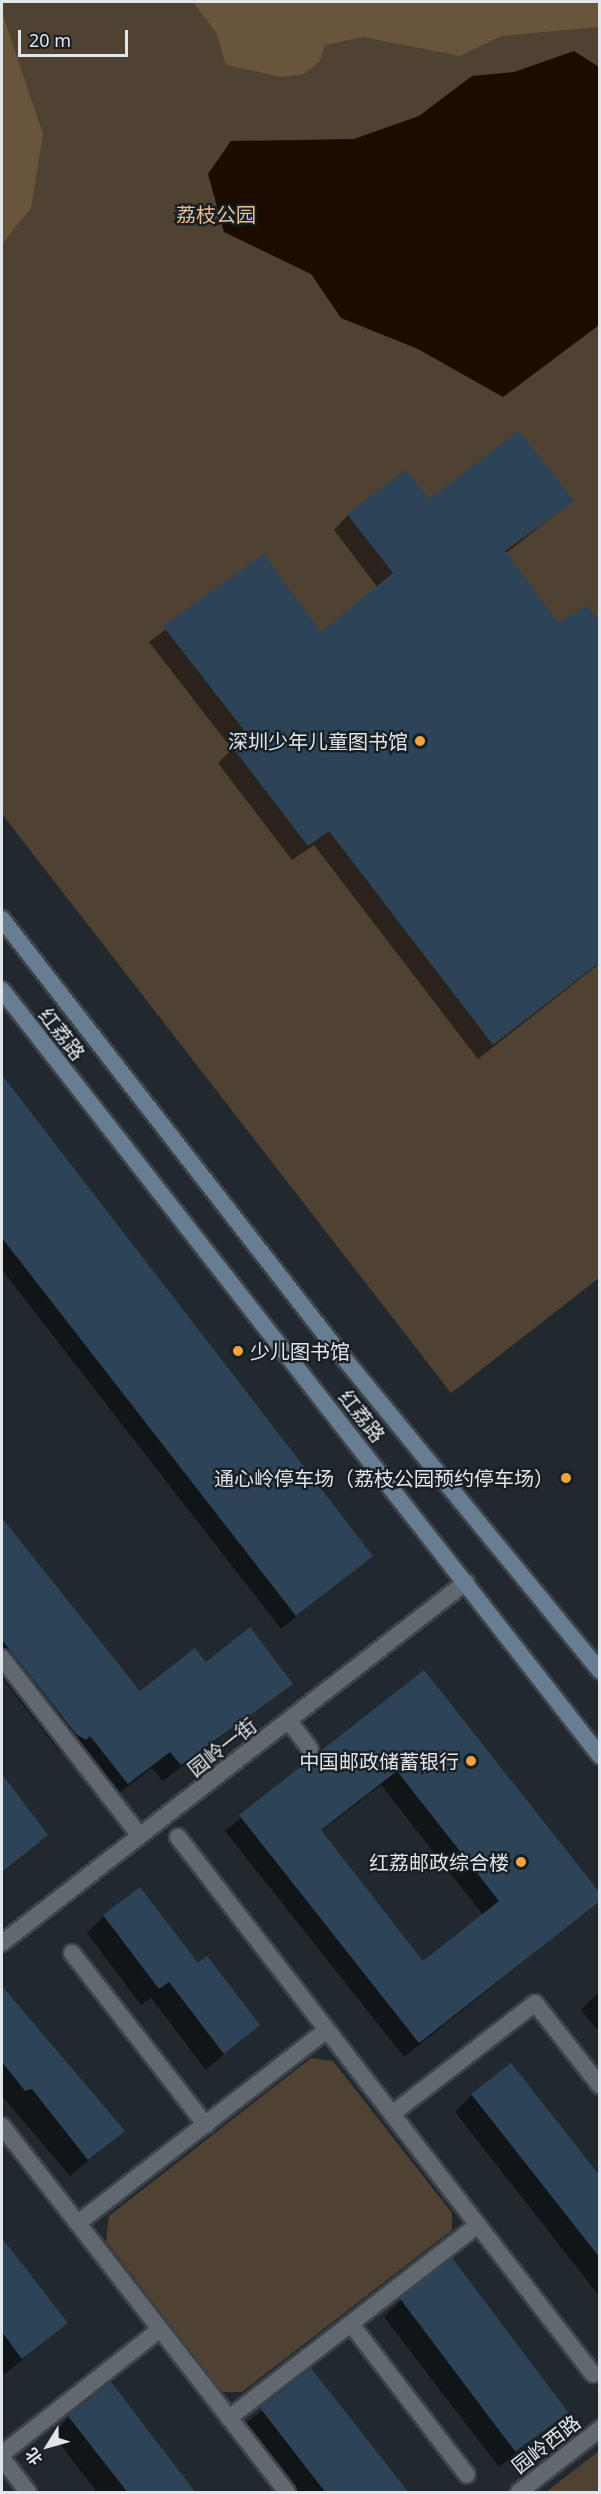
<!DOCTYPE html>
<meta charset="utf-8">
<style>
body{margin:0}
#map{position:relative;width:601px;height:2494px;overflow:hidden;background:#21282e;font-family:"Noto Sans","Noto Sans SC",sans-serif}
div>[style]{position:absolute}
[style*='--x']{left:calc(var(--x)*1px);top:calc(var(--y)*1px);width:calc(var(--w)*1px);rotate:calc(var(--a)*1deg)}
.green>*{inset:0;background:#4f4233}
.forest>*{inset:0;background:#69543c}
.water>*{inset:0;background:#1c0b00}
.shadow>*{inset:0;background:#0007}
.building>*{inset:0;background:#2d4458;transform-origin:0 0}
.roads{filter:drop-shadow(2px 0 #3e4349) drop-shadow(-2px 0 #3e4349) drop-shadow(0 2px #3e4349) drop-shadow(0 -2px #3e4349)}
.service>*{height:16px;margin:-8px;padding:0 8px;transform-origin:8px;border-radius:8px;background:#606870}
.minor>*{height:16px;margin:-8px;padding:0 8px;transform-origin:8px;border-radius:8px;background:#606870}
.secondary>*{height:16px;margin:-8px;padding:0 8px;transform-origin:8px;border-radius:8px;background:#667d92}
.dots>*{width:16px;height:16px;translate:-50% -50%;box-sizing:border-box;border:3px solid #171e24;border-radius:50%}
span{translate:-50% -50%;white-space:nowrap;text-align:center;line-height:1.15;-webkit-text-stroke:4.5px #171e24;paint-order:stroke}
.park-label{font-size:20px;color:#e7be90}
.poi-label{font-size:20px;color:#e1e6ea}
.right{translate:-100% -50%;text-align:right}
.left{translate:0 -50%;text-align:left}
.street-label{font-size:20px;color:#e1e6ea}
.frame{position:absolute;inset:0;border:3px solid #e1e6ea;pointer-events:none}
.north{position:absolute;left:18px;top:2416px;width:60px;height:60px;-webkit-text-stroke:4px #171e24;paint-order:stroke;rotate:233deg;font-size:16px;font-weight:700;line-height:24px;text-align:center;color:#e1e6ea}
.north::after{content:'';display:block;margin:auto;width:21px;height:27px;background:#e1e6ea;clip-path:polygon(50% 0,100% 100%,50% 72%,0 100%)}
.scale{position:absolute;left:18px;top:30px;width:110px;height:27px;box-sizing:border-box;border:3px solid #e1e6ea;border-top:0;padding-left:8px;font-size:18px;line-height:21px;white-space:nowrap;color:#e1e6ea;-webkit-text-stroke:4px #171e24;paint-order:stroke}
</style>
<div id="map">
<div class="green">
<div style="clip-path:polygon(2px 2px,599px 2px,599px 1278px,451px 1393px,2px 814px)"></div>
<div style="clip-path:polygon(311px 2058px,333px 2061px,452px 2213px,452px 2230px,242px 2392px,222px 2392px,106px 2241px,109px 2216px)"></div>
<div style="clip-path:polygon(599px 2451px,599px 2492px,546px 2492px)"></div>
</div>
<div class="forest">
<div style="clip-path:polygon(193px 2px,599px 2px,599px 27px,501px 36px,460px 56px,363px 37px,325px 45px,320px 61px,304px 74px,282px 77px,226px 65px,216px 32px)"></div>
<div style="clip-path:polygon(2px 12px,43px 134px,31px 208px,2px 244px)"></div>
</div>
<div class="water">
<div style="clip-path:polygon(574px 51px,599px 67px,599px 325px,503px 397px,418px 349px,341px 318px,311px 274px,224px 232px,208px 174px,231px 141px,354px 139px,419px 116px,472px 76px,514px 72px)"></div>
</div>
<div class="shadow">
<div style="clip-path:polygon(429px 501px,572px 501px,505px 554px,559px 625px,600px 624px,600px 963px,478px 1059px,314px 845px,292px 860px,218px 763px,232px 749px,149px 642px,263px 556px,321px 635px,378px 588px,334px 530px,348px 515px)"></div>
<div style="clip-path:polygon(8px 1086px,371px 1556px,281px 1629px,2px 1270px,2px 1091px)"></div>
<div style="clip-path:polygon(2px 1520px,140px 1694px,205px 1664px,291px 1684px,163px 1781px,152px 1768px,110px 1800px,72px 1752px,67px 1756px,59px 1751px,2px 1678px)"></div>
<div style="clip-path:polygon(evenodd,423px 1672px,600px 1900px,404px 2057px,225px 1831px,423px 1672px,381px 1785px,483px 1915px,422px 1963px,320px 1832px,381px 1785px)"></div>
<div style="clip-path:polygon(2px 1777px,46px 1835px,2px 1873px)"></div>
<div style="clip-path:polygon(104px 1916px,258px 2025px,206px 2070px,151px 1998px,141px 2005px,87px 1933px)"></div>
<div style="clip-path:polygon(600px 1991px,600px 2033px,581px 2010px)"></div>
<div style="clip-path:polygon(5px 1993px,123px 2131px,70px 2176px,2px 2096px)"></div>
<div style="clip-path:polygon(472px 2095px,600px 2178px,600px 2297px,455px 2112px)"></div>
<div style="clip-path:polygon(2px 2240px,66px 2323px,4px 2375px,2px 2371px)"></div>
<div style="clip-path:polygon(401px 2300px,567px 2410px,499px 2467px,384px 2317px)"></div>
<div style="clip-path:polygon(311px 2370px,407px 2492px,296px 2492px,243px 2426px)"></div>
<div style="clip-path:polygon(69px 2417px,194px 2492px,97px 2492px,52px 2434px)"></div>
</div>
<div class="building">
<div style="clip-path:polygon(519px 431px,574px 501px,505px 551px,559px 623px,587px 605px,600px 622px,600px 962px,493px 1045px,329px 831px,308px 846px,232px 747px,247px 734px,163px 626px,264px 554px,321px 632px,393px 573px,347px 514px,406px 470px,429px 499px)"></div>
<div style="clip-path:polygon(2px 1075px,373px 1556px,296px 1616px,2px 1238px)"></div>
<div style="clip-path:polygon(2px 1518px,140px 1691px,195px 1648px,206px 1662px,250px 1627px,293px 1684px,181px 1765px,170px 1752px,128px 1784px,90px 1736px,86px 1740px,76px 1734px,2px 1640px)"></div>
<div style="clip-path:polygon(evenodd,424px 1670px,600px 1893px,600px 1901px,419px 2043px,239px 1815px,424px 1670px,397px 1771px,499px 1901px,423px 1961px,321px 1830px,397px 1771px)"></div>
<div style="clip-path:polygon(2px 1774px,48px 1835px,2px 1872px)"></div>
<div style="clip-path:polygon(140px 1887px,198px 1963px,207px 1956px,260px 2025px,224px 2054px,169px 1982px,159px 1989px,103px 1915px)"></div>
<div style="clip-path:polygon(2px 1986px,125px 2131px,88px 2160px,32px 2089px,25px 2091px,2px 2062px)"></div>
<div style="clip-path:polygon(511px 2063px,600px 2176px,600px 2258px,471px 2094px)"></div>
<div style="clip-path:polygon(2px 2238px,68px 2323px,22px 2359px,2px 2332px)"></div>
<div style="left:452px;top:2258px;width:193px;height:66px;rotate:53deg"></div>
<div style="clip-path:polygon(311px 2368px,409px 2493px,326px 2493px,260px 2408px)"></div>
<div style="clip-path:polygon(111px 2382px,196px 2493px,128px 2493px,68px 2416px)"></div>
</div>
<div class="roads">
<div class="service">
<div style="--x:2;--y:1658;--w:225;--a:52.2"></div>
<div style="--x:289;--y:1721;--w:35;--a:53"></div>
<div style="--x:178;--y:1837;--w:679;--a:52.3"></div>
<div style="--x:72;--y:1953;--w:218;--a:52.1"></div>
<div style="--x:392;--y:2114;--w:181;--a:-37.8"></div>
<div style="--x:535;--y:2003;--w:105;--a:51.9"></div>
<div style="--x:2;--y:2126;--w:464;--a:52.1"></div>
<div style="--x:78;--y:2223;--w:315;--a:-37.8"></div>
<div style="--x:351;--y:2324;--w:190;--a:52.5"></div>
<div style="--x:229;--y:2418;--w:315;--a:-37.8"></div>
<div style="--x:2;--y:2454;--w:201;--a:-38.3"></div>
<div style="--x:2;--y:2458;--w:43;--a:52.6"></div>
</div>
<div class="minor">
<div style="--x:2;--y:1943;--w:588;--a:-37.88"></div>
<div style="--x:519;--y:2492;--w:103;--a:-37.9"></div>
</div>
<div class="secondary">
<div style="--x:2;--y:919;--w:541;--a:52.13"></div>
<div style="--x:334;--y:1346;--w:420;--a:50.7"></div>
<div style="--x:2;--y:990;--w:972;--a:52.02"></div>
</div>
</div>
<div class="dots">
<div style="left:420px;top:741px;background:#f1a540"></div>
<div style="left:238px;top:1351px;background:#f1a540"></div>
<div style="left:566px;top:1478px;background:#f1a540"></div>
<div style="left:471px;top:1761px;background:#f1a540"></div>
<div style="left:521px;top:1862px;background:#f1a540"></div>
</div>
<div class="park-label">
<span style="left:216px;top:214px">荔枝公园</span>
</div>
<div class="poi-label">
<span class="right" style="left:408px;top:741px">深圳少年儿童图书馆</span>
<span class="left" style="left:250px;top:1351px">少儿图书馆</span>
<span class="right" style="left:554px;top:1478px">通心岭停车场（荔枝公园预约停车场）</span>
<span class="right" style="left:459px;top:1761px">中国邮政储蓄银行</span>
<span class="right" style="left:509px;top:1862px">红荔邮政综合楼</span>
</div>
<div class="street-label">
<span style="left:62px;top:1034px;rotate:52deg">红荔路</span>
<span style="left:362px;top:1416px;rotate:52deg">红荔路</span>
<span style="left:222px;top:1747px;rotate:-38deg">园岭一街</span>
<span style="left:546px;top:2444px;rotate:-38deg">园岭西路</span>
</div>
<div class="frame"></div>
<div class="north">北</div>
<div class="scale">20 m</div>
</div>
